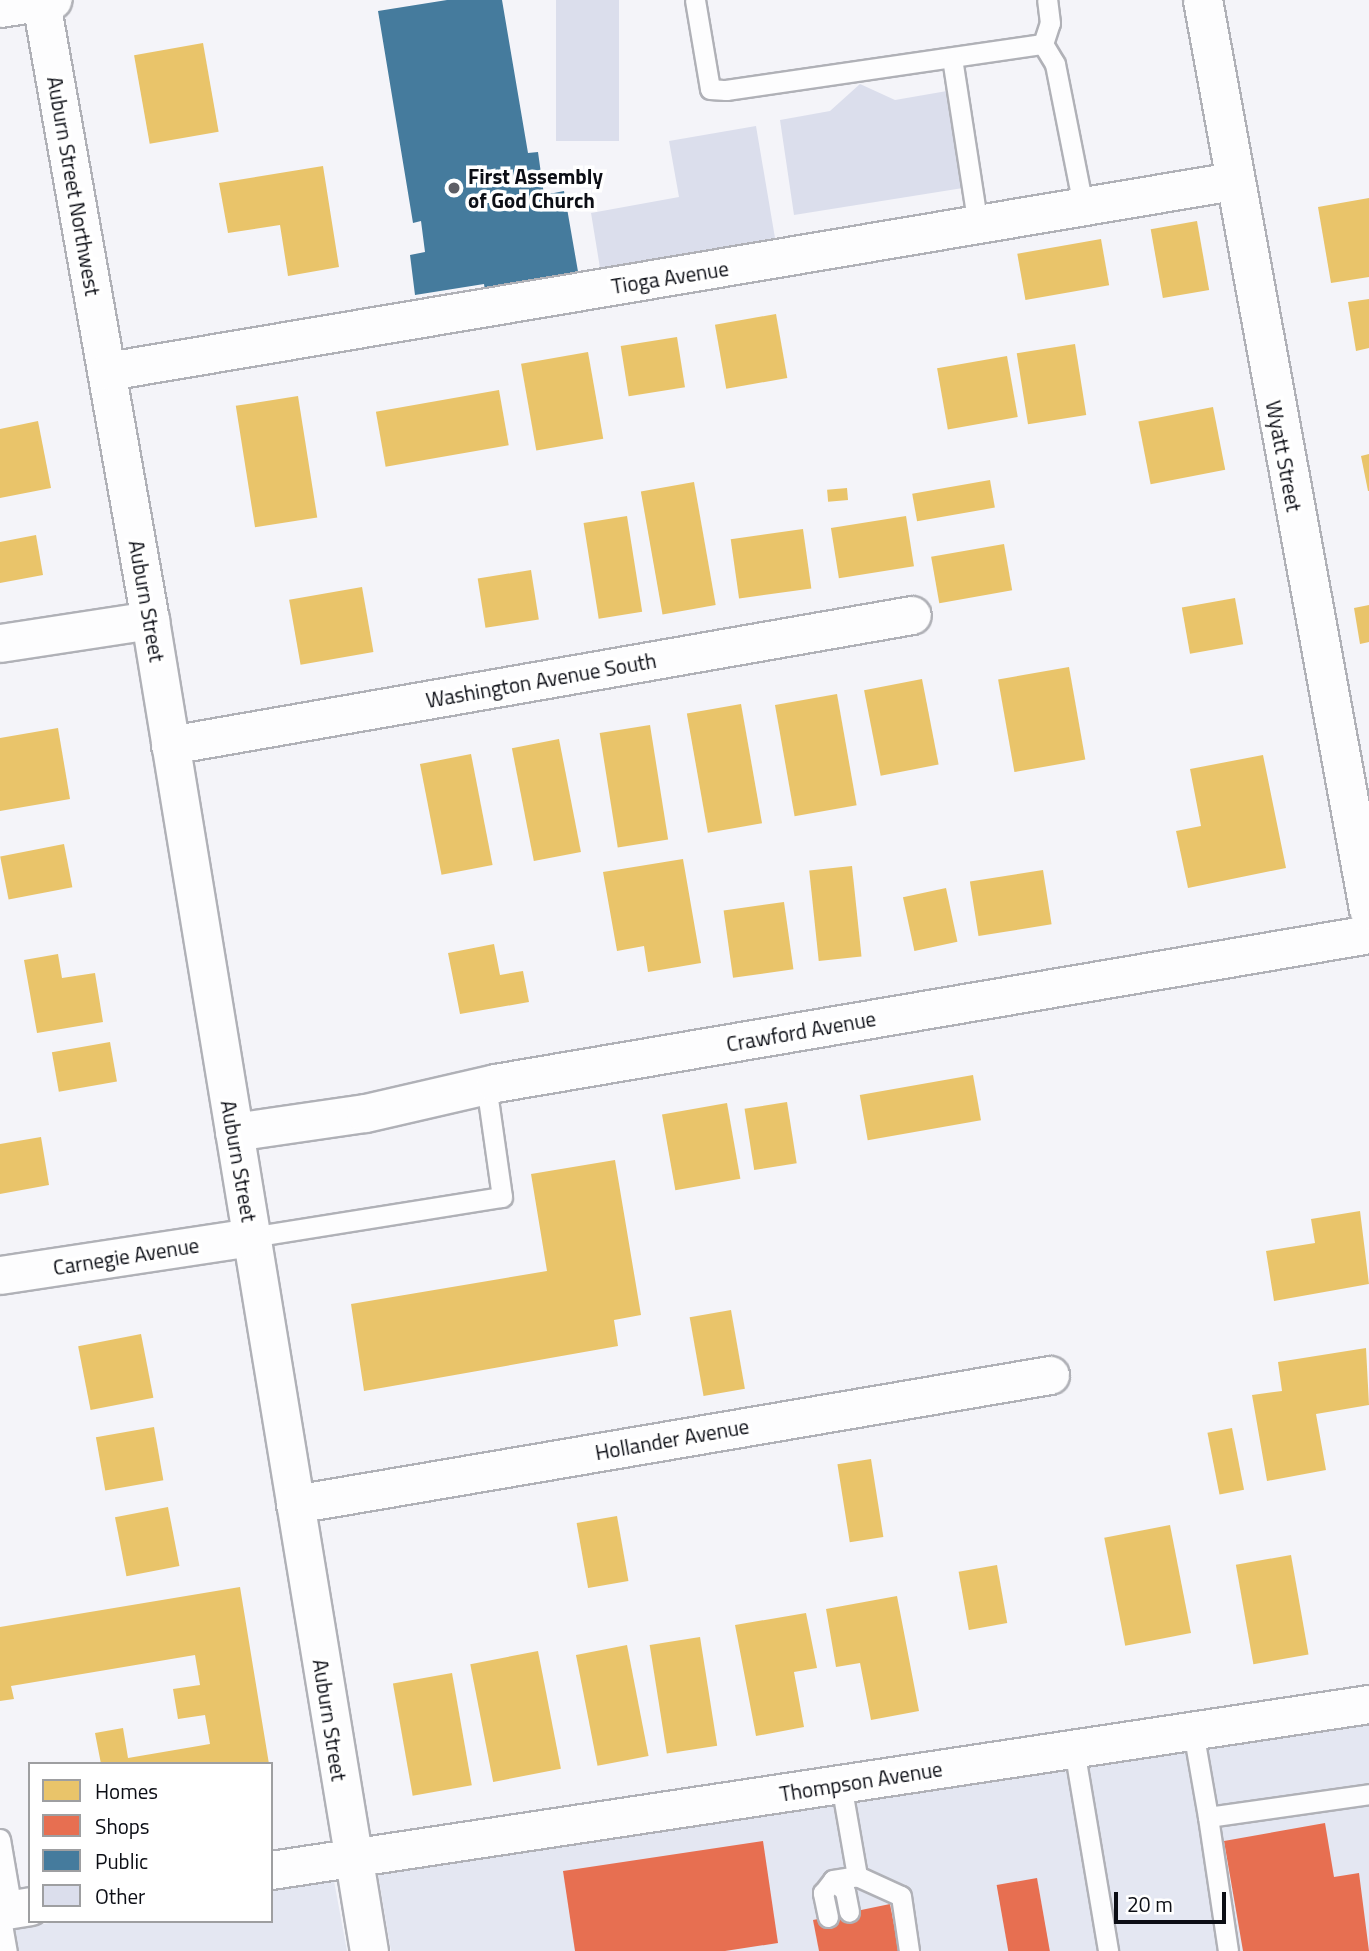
<!DOCTYPE html>
<style>
body{margin:0}
#map{position:relative;width:1369px;height:1951px;overflow:hidden;background:#f4f4f9;font-family:"Titillium Web",sans-serif}
div>[style]{position:absolute}
[style*='--x']{left:calc(var(--x)*1px);top:calc(var(--y)*1px);width:calc(var(--w)*1px);rotate:calc(var(--a)*1deg)}
.built>*{inset:0;background:#e4e7f2}
.homes>*{inset:0;background:#e9c46a;transform-origin:0 0}
.shops>*{inset:0;background:#e76f51;transform-origin:0 0}
.public>*{inset:0;background:#457b9d}
.building>*{inset:0;background:#dbdeec;transform-origin:0 0}
.roads{filter:drop-shadow(2px 0 #b0b1b7) drop-shadow(-2px 0 #b0b1b7) drop-shadow(0 2px #b0b1b7) drop-shadow(0 -2px #b0b1b7)}
.service>*{height:19px;margin:-9.5px;padding:0 9.5px;transform-origin:9.5px;border-radius:9.5px;background:#fdfdfe}
.minor>*{height:37px;margin:-18.5px;padding:0 18.5px;transform-origin:18.5px;border-radius:18.5px;background:#fdfdfe}
.tertiary>*{height:38px;margin:-19px;padding:0 19px;transform-origin:19px;border-radius:19px;background:#fdfdfe}
.dots>*{width:19px;height:19px;translate:-50% -50%;box-sizing:border-box;border:4px solid #fff;border-radius:50%}
span{translate:-50% -50%;white-space:nowrap;text-align:center;line-height:1.15;-webkit-text-stroke:7px #fff;paint-order:stroke}
.poi-label{font-size:21px;color:#0c0e15;font-weight:700}
.left{translate:0 -50%;text-align:left}
.street-label{font-size:21px;color:#0c0e15}
.legend{position:absolute;left:28px;top:1762px;width:245px;height:161px;box-sizing:border-box;background:#fff;border:2px solid #9e9fa1;margin:0;padding:9px 12px;list-style:none;font-size:21px;color:#0c0e15}
.legend li{display:flex;align-items:center;gap:14px;height:35px}
.legend b{width:35px;border:2px solid #9e9fa1}
.scale{position:absolute;left:1114px;top:1892px;width:112px;height:32px;box-sizing:border-box;border:4px solid #0c0e15;border-top:0;padding-left:9px;font-size:21px;line-height:24px;white-space:nowrap;color:#0c0e15;-webkit-text-stroke:5px #fff;paint-order:stroke}
</style>
<div id="map">
<div class="built">
<div style="clip-path:polygon(1369px 1724px,1369px 1951px,391px 1951px,378px 1874px)"></div>
<div style="clip-path:polygon(334px 1881px,347px 1951px,0 1951px,0 1931px,62px 1921px,271px 1921px,271px 1890px)"></div>
</div>
<div class="homes">
<div style="left:203px;top:43px;width:90px;height:70px;rotate:80deg"></div>
<div style="clip-path:polygon(323px 166px,339px 267px,288px 276px,280px 225px,228px 233px,219px 183px)"></div>
<div style="clip-path:polygon(1369px 198px,1369px 277px,1331px 283px,1318px 207px)"></div>
<div style="left:1197px;top:221px;width:70px;height:47px;rotate:80deg"></div>
<div style="left:1101px;top:239px;width:47px;height:85px;rotate:80deg"></div>
<div style="clip-path:polygon(1369px 299px,1369px 348px,1356px 351px,1348px 302px)"></div>
<div style="left:776px;top:314px;width:65px;height:62px;rotate:80deg"></div>
<div style="left:677px;top:337px;width:51px;height:57px;rotate:81deg"></div>
<div style="left:1075px;top:344px;width:72px;height:59px;rotate:81deg"></div>
<div style="left:588px;top:352px;width:88px;height:68px;rotate:80deg"></div>
<div style="left:1007px;top:356px;width:62px;height:71px;rotate:80deg"></div>
<div style="left:499px;top:390px;width:56px;height:125px;rotate:80deg"></div>
<div style="left:298px;top:396px;width:123px;height:63px;rotate:81deg"></div>
<div style="left:1213px;top:407px;width:64px;height:76px;rotate:79deg"></div>
<div style="clip-path:polygon(38px 421px,51px 488px,0 498px,0 429px)"></div>
<div style="clip-path:polygon(1369px 454px,1369px 491px,1368px 491px,1361px 456px)"></div>
<div style="left:990px;top:480px;width:28px;height:79px;rotate:80deg"></div>
<div style="left:694px;top:482px;width:125px;height:54px;rotate:80deg"></div>
<div style="left:847px;top:488px;width:12px;height:20px;rotate:85deg"></div>
<div style="left:627px;top:516px;width:97px;height:44px;rotate:81deg"></div>
<div style="left:906px;top:516px;width:51px;height:76px;rotate:81deg"></div>
<div style="left:803px;top:529px;width:60px;height:73px;rotate:82deg"></div>
<div style="clip-path:polygon(36px 535px,43px 575px,0 583px,0 542px)"></div>
<div style="left:1004px;top:544px;width:47px;height:74px;rotate:80deg"></div>
<div style="left:531px;top:570px;width:50px;height:54px;rotate:81deg"></div>
<div style="left:362px;top:587px;width:66px;height:74px;rotate:80deg"></div>
<div style="left:1235px;top:598px;width:47px;height:54px;rotate:80deg"></div>
<div style="clip-path:polygon(1369px 605px,1369px 642px,1360px 644px,1354px 608px)"></div>
<div style="left:1069px;top:667px;width:94px;height:72px;rotate:80deg"></div>
<div style="left:922px;top:679px;width:87px;height:59px;rotate:79deg"></div>
<div style="left:837px;top:694px;width:113px;height:63px;rotate:80deg"></div>
<div style="left:741px;top:704px;width:121px;height:55px;rotate:80deg"></div>
<div style="left:650px;top:725px;width:116px;height:51px;rotate:81deg"></div>
<div style="clip-path:polygon(58px 728px,70px 799px,0 811px,0 738px)"></div>
<div style="left:559px;top:739px;width:115px;height:48px;rotate:79deg"></div>
<div style="left:471px;top:754px;width:113px;height:52px;rotate:79deg"></div>
<div style="clip-path:polygon(1263px 755px,1286px 868px,1188px 888px,1176px 831px,1201px 826px,1190px 769px)"></div>
<div style="left:64px;top:844px;width:44px;height:65px;rotate:79deg"></div>
<div style="clip-path:polygon(683px 859px,701px 963px,648px 972px,644px 946px,617px 951px,603px 872px)"></div>
<div style="left:852px;top:866px;width:91px;height:43px;rotate:84deg"></div>
<div style="left:1043px;top:870px;width:55px;height:74px;rotate:81deg"></div>
<div style="left:946px;top:888px;width:55px;height:44px;rotate:78deg"></div>
<div style="left:784px;top:902px;width:68px;height:61px;rotate:82deg"></div>
<div style="clip-path:polygon(494px 944px,500px 975px,523px 971px,529px 1002px,460px 1014px,448px 953px)"></div>
<div style="clip-path:polygon(58px 954px,62px 978px,95px 973px,103px 1022px,37px 1033px,24px 960px)"></div>
<div style="left:110px;top:1042px;width:40px;height:59px;rotate:80deg"></div>
<div style="left:973px;top:1075px;width:46px;height:115px;rotate:80deg"></div>
<div style="left:787px;top:1102px;width:62px;height:43px;rotate:81deg"></div>
<div style="left:727px;top:1103px;width:77px;height:66px;rotate:80deg"></div>
<div style="clip-path:polygon(41px 1137px,49px 1185px,0 1194px,0 1144px)"></div>
<div style="clip-path:polygon(615px 1160px,641px 1315px,614px 1320px,618px 1346px,364px 1391px,351px 1304px,547px 1271px,531px 1174px)"></div>
<div style="clip-path:polygon(1360px 1211px,1369px 1284px,1274px 1301px,1266px 1251px,1315px 1243px,1311px 1219px)"></div>
<div style="left:731px;top:1310px;width:80px;height:42px;rotate:80deg"></div>
<div style="left:141px;top:1334px;width:65px;height:64px;rotate:79deg"></div>
<div style="clip-path:polygon(1366px 1348px,1369px 1405px,1316px 1414px,1326px 1470px,1267px 1481px,1252px 1395px,1282px 1391px,1278px 1362px)"></div>
<div style="left:154px;top:1427px;width:54px;height:59px;rotate:80deg"></div>
<div style="left:1232px;top:1428px;width:63px;height:25px;rotate:79deg"></div>
<div style="left:871px;top:1459px;width:79px;height:34px;rotate:81deg"></div>
<div style="left:168px;top:1507px;width:60px;height:54px;rotate:79deg"></div>
<div style="left:617px;top:1516px;width:66px;height:41px;rotate:80deg"></div>
<div style="left:1170px;top:1525px;width:110px;height:67px;rotate:79deg"></div>
<div style="left:1291px;top:1555px;width:101px;height:56px;rotate:80deg"></div>
<div style="left:997px;top:1565px;width:59px;height:39px;rotate:80deg"></div>
<div style="clip-path:polygon(240px 1587px,269px 1764px,101px 1764px,95px 1733px,123px 1728px,128px 1758px,210px 1744px,205px 1715px,178px 1719px,173px 1689px,200px 1685px,195px 1655px,11px 1686px,14px 1699px,0 1701px,0 1627px)"></div>
<div style="clip-path:polygon(897px 1596px,919px 1711px,871px 1720px,860px 1663px,836px 1667px,826px 1609px)"></div>
<div style="clip-path:polygon(806px 1613px,817px 1668px,794px 1672px,804px 1727px,756px 1736px,735px 1625px)"></div>
<div style="left:700px;top:1637px;width:110px;height:51px;rotate:81deg"></div>
<div style="left:627px;top:1645px;width:113px;height:52px;rotate:79deg"></div>
<div style="left:538px;top:1651px;width:120px;height:69px;rotate:79deg"></div>
<div style="left:452px;top:1673px;width:114px;height:60px;rotate:80deg"></div>
</div>
<div class="shops">
<div style="clip-path:polygon(1325px 1823px,1334px 1877px,1359px 1873px,1369px 1951px,1243px 1951px,1224px 1841px)"></div>
<div style="clip-path:polygon(763px 1841px,778px 1943px,725px 1951px,575px 1951px,563px 1871px)"></div>
<div style="left:1037px;top:1878px;width:74px;height:41px;rotate:80deg"></div>
<div style="clip-path:polygon(890px 1904px,899px 1951px,819px 1951px,813px 1920px)"></div>
</div>
<div class="public">
<div style="clip-path:polygon(447px 0,502px 0,528px 153px,538px 152px,544px 195px,564px 191px,580px 283px,486px 298px,484px 284px,415px 295px,410px 255px,425px 252px,421px 221px,413px 223px,378px 11px)"></div>
</div>
<div class="building">
<div style="left:556px;top:0;width:63px;height:141px"></div>
<div style="clip-path:polygon(860px 84px,895px 100px,947px 91px,963px 188px,794px 215px,780px 120px,830px 111px)"></div>
<div style="clip-path:polygon(756px 126px,775px 238px,600px 268px,591px 213px,679px 197px,669px 141px)"></div>
</div>
<div class="roads">
<div class="service">
<div style="--x:695;--y:0;--w:90;--a:80.4"></div>
<div style="--x:710;--y:89;--w:16;--a:4"></div>
<div style="--x:726;--y:90;--w:320;--a:-8.3"></div>
<div style="--x:1043;--y:44;--w:22;--a:-72"></div>
<div style="--x:1050;--y:23;--w:23;--a:-97"></div>
<div style="--x:1043;--y:44;--w:23;--a:59"></div>
<div style="--x:1055;--y:64;--w:145;--a:78.8"></div>
<div style="--x:952;--y:58;--w:170;--a:81.2"></div>
<div style="--x:251;--y:1237;--w:254;--a:-9.1"></div>
<div style="--x:502;--y:1197;--w:113;--a:-98.1"></div>
<div style="--x:1193;--y:1731;--w:87;--a:80.1"></div>
<div style="--x:1208;--y:1817;--w:163;--a:-8.1"></div>
<div style="--x:1074;--y:1749;--w:205;--a:80.4"></div>
<div style="--x:841;--y:1784;--w:93;--a:80.1"></div>
<div style="--x:857;--y:1876;--w:48;--a:24.4"></div>
<div style="--x:901;--y:1896;--w:56;--a:81.7"></div>
<div style="--x:1208;--y:1817;--w:135;--a:81.5"></div>
<div style="--x:0;--y:1839;--w:71;--a:80.3"></div>
<div style="--x:833;--y:1880;--w:16;--a:43"></div>
<div style="--x:845;--y:1891;--w:21;--a:79"></div>
<div style="--x:0;--y:1913;--w:39;--a:80"></div>
<div style="--x:828;--y:1917;--w:25;--a:-102"></div>
<div style="--x:823;--y:1893;--w:16;--a:-52"></div>
<div style="--x:833;--y:1880;--w:24;--a:-9"></div>
</div>
<div class="minor">
<div style="--x:41;--y:2;--w:628;--a:80"></div>
<div style="--x:150;--y:620;--w:1349;--a:80.66"></div>
<div style="--x:108;--y:371;--w:1141;--a:-9.59"></div>
<div style="--x:0;--y:643;--w:152;--a:-8.7"></div>
<div style="--x:170;--y:745;--w:753;--a:-9.94"></div>
<div style="--x:234;--y:1132;--w:132;--a:-8.3"></div>
<div style="--x:365;--y:1113;--w:133;--a:-13"></div>
<div style="--x:495;--y:1083;--w:887;--a:-9.67"></div>
<div style="--x:0;--y:1275;--w:254;--a:-8.6"></div>
<div style="--x:295;--y:1504;--w:766;--a:-9.7"></div>
<div style="--x:271;--y:1870;--w:1110;--a:-8.6"></div>
<div style="--x:0;--y:1911;--w:30;--a:-9"></div>
</div>
<div class="tertiary">
<div style="--x:1203;--y:0;--w:925;--a:79.66"></div>
<div style="--x:0;--y:8;--w:53;--a:-8.7"></div>
</div>
</div>
<div class="dots">
<div style="left:454px;top:188px;background:#5d5e65"></div>
</div>
<div class="poi-label">
<span class="left" style="left:468px;top:188px">First Assembly<br>of God Church</span>
</div>
<div class="street-label">
<span style="left:74px;top:186px;rotate:80deg">Auburn Street Northwest</span>
<span style="left:670px;top:277px;rotate:-9deg">Tioga Avenue</span>
<span style="left:1284px;top:456px;rotate:79deg">Wyatt Street</span>
<span style="left:147px;top:601px;rotate:80deg">Auburn Street</span>
<span style="left:541px;top:680px;rotate:-10deg">Washington Avenue South</span>
<span style="left:801px;top:1031px;rotate:-10deg">Crawford Avenue</span>
<span style="left:239px;top:1161px;rotate:80deg">Auburn Street</span>
<span style="left:126px;top:1256px;rotate:-9deg">Carnegie Avenue</span>
<span style="left:672px;top:1439px;rotate:-10deg">Hollander Avenue</span>
<span style="left:330px;top:1720px;rotate:81deg">Auburn Street</span>
<span style="left:861px;top:1781px;rotate:-9deg">Thompson Avenue</span>
</div>
<ul class="legend">
<li><b style="height:19px;background:#e9c46a"></b>Homes</li>
<li><b style="height:19px;background:#e76f51"></b>Shops</li>
<li><b style="height:19px;background:#457b9d"></b>Public</li>
<li><b style="height:19px;background:#dbdeec"></b>Other</li>
</ul>
<div class="scale">20 m</div>
</div>
